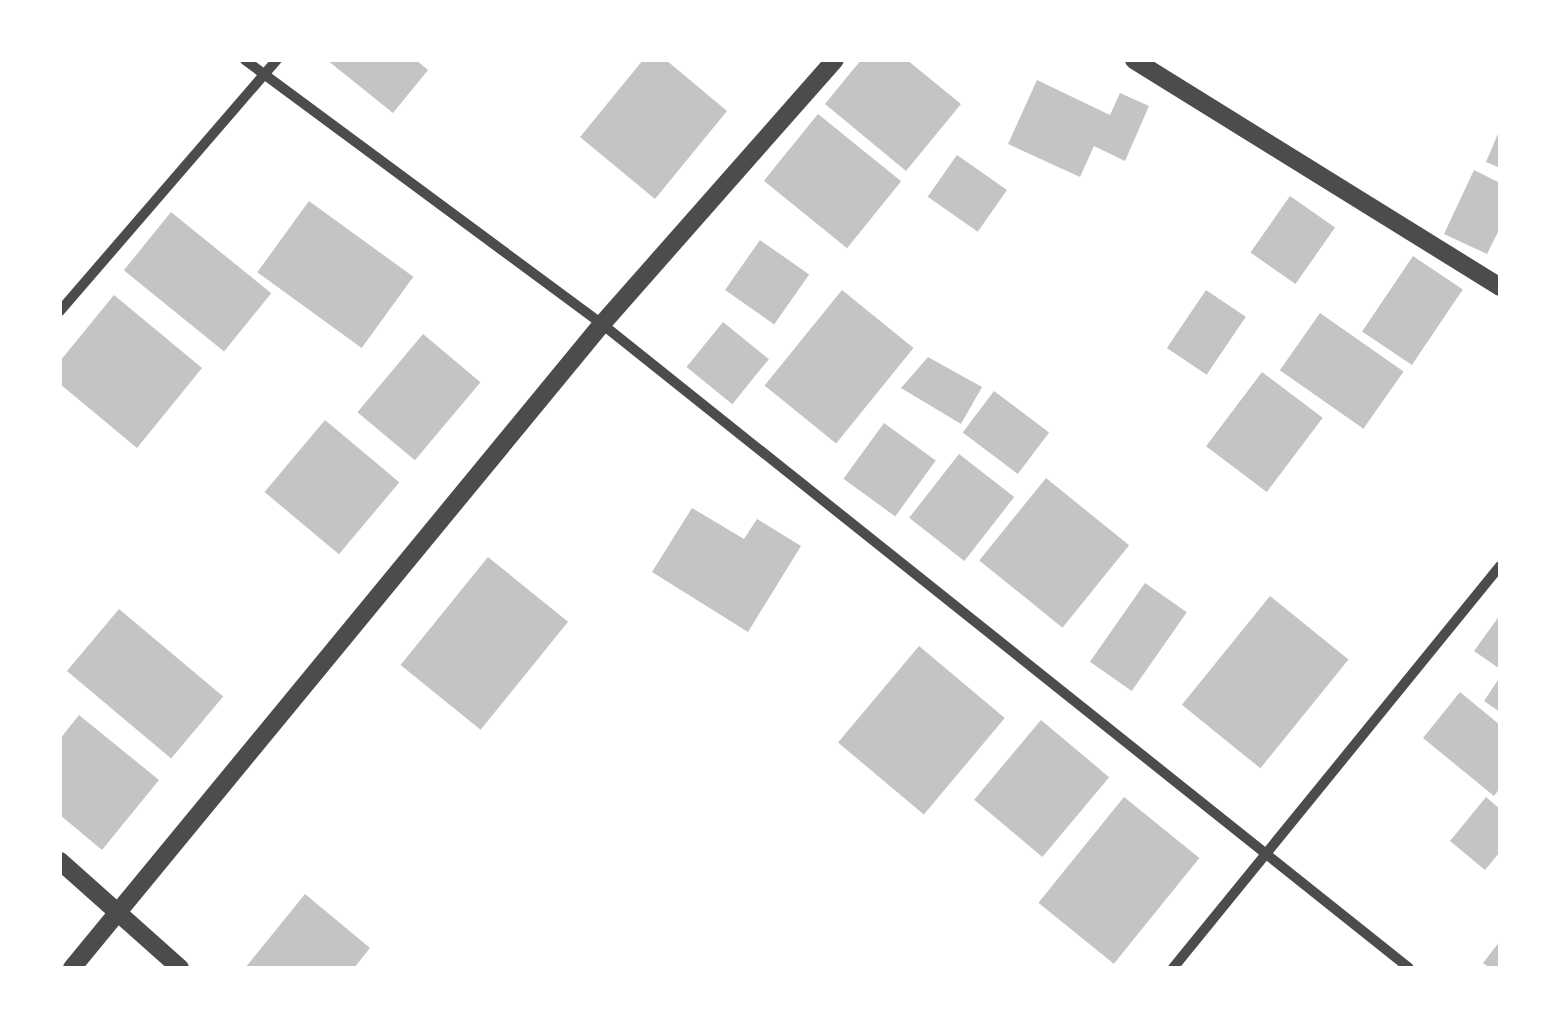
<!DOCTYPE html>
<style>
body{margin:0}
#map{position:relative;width:1560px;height:1028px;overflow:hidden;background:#fff;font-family:"Open Sans",sans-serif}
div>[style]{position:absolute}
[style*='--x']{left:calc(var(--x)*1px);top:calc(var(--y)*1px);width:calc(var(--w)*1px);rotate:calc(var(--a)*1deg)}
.building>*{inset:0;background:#c4c4c4;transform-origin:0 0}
.minor>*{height:10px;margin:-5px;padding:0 5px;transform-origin:5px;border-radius:5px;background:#4c4c4c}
.tertiary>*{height:18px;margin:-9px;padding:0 9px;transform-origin:9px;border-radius:9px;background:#4c4c4c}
span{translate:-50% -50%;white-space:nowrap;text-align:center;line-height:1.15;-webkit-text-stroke:10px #fff;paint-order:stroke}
.frame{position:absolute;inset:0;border:62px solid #fff;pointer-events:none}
</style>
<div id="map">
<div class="building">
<div style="clip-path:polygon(327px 60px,416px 60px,428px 70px,393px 113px)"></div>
<div style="clip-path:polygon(643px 60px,666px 60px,727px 111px,655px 199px,580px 137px)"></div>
<div style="clip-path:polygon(861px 60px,907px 60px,961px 104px,906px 171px,825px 104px)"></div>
<div style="clip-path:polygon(1037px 80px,1110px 115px,1120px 93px,1149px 106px,1125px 161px,1094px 146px,1080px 177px,1008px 144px)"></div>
<div style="left:818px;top:114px;width:107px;height:86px;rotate:39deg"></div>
<div style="clip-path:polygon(1500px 129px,1500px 168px,1486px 162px)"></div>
<div style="left:957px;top:155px;width:61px;height:51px;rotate:35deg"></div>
<div style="clip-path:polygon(1474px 170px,1500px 183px,1500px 228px,1487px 254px,1444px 234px)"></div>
<div style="left:1290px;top:196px;width:55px;height:69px;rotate:35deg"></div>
<div style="left:309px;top:201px;width:129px;height:88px;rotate:36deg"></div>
<div style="left:171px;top:212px;width:129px;height:75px;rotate:39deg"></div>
<div style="left:760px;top:240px;width:60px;height:61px;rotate:35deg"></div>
<div style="left:1413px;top:256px;width:60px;height:91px;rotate:34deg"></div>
<div style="left:842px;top:290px;width:92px;height:123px;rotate:39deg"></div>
<div style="left:1206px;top:290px;width:48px;height:70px;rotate:34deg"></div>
<div style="clip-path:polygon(114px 295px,202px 368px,137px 448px,60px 384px,60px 361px)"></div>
<div style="left:1320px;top:313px;width:102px;height:70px;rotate:35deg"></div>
<div style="left:723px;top:322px;width:59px;height:58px;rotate:39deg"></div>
<div style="left:423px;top:334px;width:75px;height:102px;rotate:40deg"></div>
<div style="clip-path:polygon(928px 357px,982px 387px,961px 424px,901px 388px)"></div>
<div style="left:1262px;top:372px;width:76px;height:93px;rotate:37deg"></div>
<div style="left:994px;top:391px;width:69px;height:52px;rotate:37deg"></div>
<div style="left:325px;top:420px;width:97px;height:94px;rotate:40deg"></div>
<div style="left:884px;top:423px;width:64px;height:69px;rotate:36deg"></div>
<div style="left:959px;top:454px;width:70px;height:81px;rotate:38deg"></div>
<div style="left:1046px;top:478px;width:107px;height:106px;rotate:39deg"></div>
<div style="clip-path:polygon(692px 508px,744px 539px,757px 519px,801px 546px,748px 632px,652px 572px)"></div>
<div style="left:488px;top:557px;width:103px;height:139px;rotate:39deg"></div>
<div style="left:1145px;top:583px;width:51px;height:96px;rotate:35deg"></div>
<div style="left:1270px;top:596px;width:101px;height:140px;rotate:39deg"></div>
<div style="left:119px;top:609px;width:136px;height:81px;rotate:40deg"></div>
<div style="clip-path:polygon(1500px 615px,1500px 669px,1474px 651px)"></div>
<div style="left:919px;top:646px;width:112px;height:126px;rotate:40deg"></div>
<div style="clip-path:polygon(1500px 677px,1500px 712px,1484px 701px)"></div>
<div style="clip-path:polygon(1460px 692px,1500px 725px,1500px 788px,1494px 796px,1423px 738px)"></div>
<div style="clip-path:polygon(79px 715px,159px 780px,102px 850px,60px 815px,60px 739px)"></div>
<div style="left:1041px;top:720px;width:89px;height:104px;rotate:40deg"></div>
<div style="left:1124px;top:797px;width:97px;height:136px;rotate:39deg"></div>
<div style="clip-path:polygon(1486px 797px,1500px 809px,1500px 852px,1485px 870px,1450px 841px)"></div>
<div style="clip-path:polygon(305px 894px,370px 948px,354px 968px,245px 968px)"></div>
<div style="clip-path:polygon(1500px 941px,1500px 968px,1490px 968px,1483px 963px)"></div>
</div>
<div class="minor">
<div style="--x:245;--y:60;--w:444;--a:36.5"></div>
<div style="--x:602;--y:324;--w:1032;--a:38.59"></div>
<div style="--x:60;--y:311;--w:332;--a:-49.2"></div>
<div style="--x:1173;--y:968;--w:518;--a:-50.87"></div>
</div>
<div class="tertiary">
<div style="--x:1134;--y:60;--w:431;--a:31.8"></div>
<div style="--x:60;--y:861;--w:161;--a:41.7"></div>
<div style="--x:72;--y:968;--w:834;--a:-50.55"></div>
<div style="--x:602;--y:324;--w:352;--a:-48.6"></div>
</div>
<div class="frame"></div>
</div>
